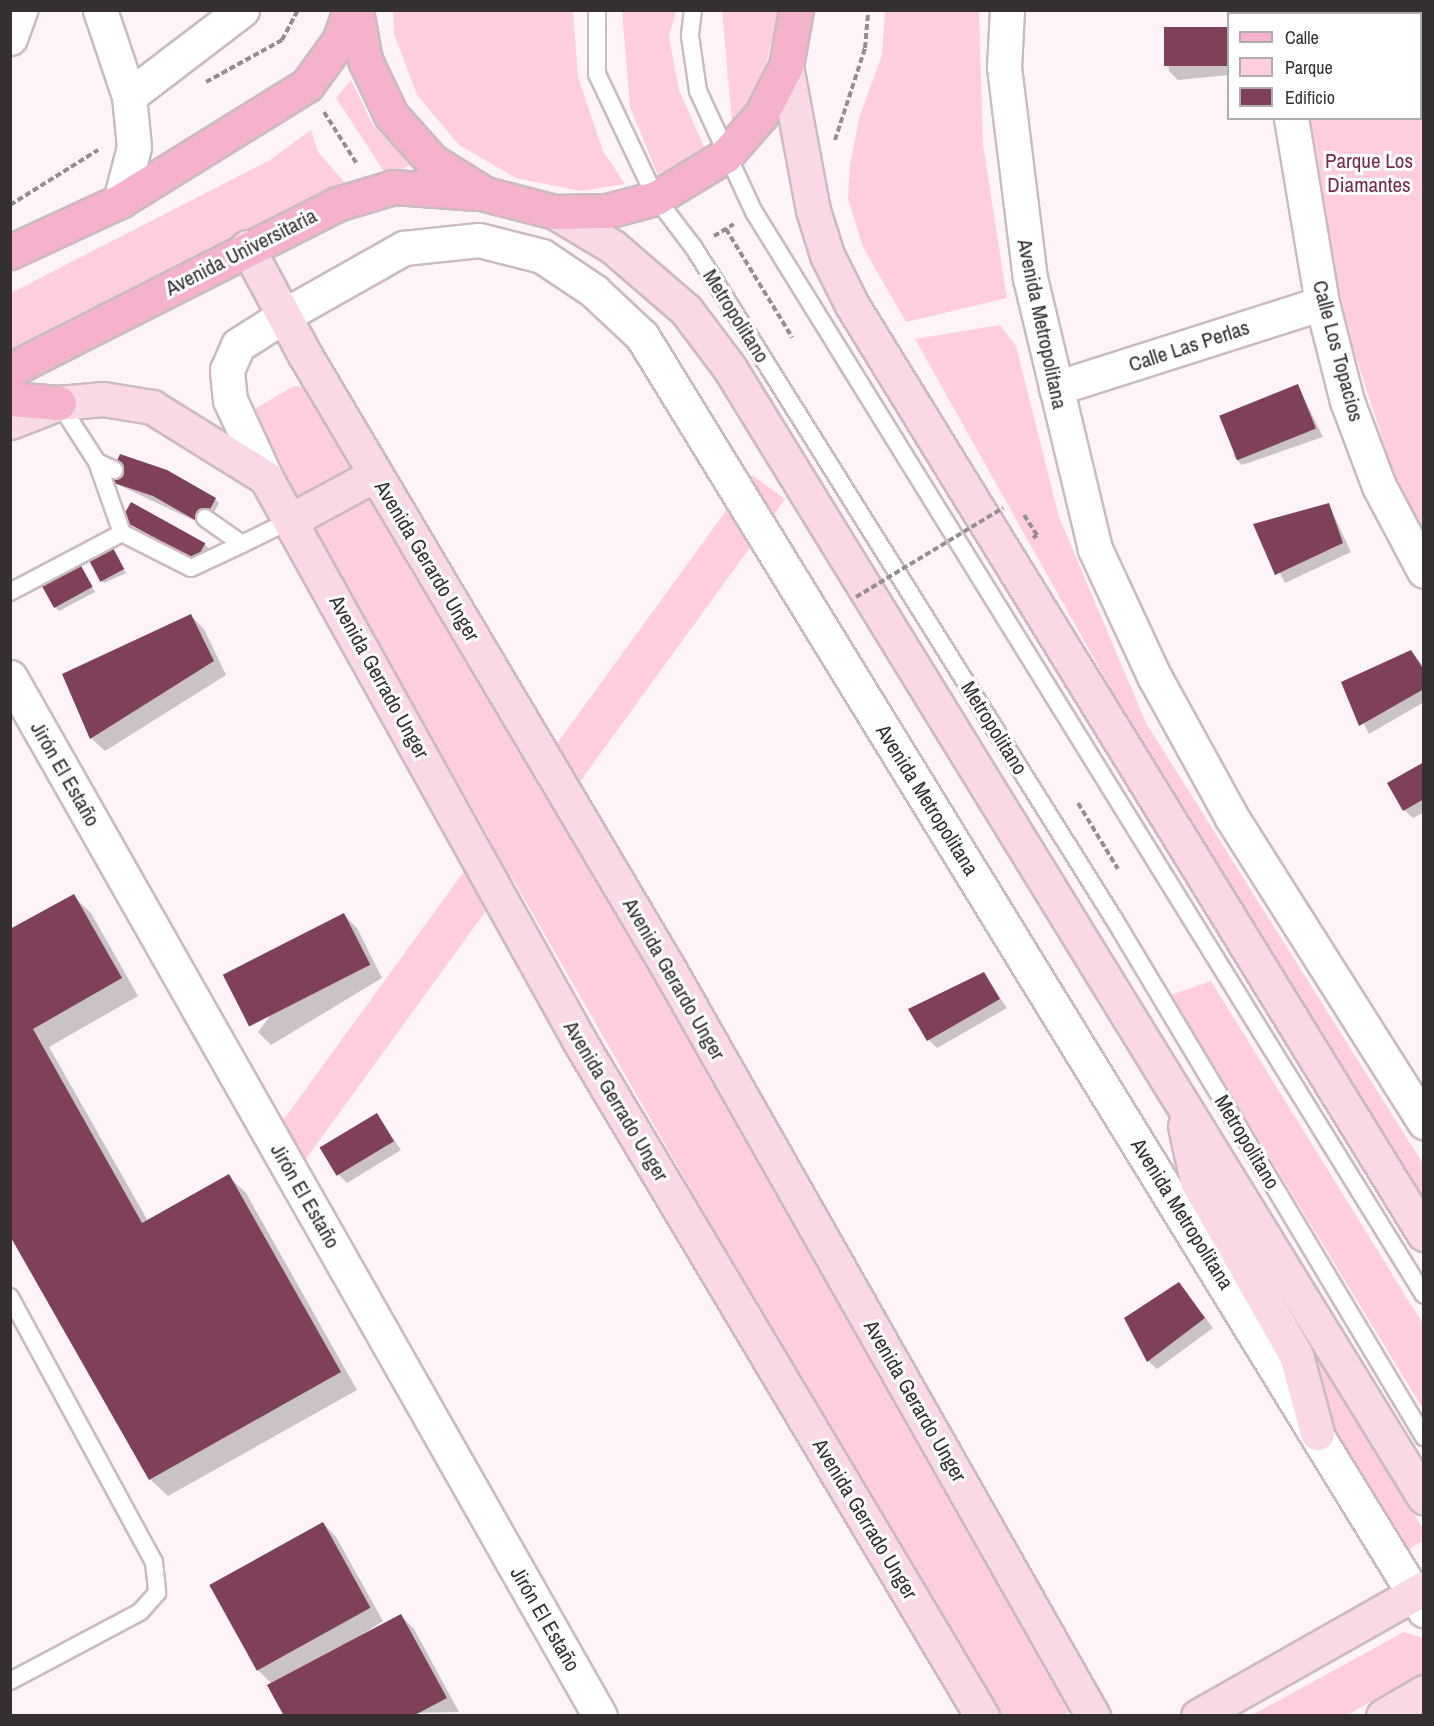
<!DOCTYPE html>
<meta charset="utf-8">
<style>
body{margin:0}
#map{position:relative;width:1434px;height:1726px;overflow:hidden;background:#fef3f7;font-family:"Archivo Narrow",sans-serif}
div>[style]{position:absolute}
[style*='--x']{left:calc(var(--x)*1px);top:calc(var(--y)*1px);width:calc(var(--w)*1px);rotate:calc(var(--a)*1deg)}
.green>*{inset:0;background:#fecede;transform-origin:0 0}
.shadow>*{inset:0;background:#0003}
.building>*{inset:0;background:#7e4159;transform-origin:0 0}
.path>*{height:4px;margin-top:-2px;transform-origin:0;background:repeating-linear-gradient(90deg,#958d90 0 6px,transparent 0 9px)}
.roads{filter:drop-shadow(2px 0 #cbbbc0) drop-shadow(-2px 0 #cbbbc0) drop-shadow(0 2px #cbbbc0) drop-shadow(0 -2px #cbbbc0)}
.service>*{height:16px;margin:-8px;padding:0 8px;transform-origin:8px;border-radius:8px;background:#fff}
.minor>*{height:33px;margin:-16.5px;padding:0 16.5px;transform-origin:16.5px;border-radius:16.5px;background:#fff}
.tertiary>*{height:33px;margin:-16.5px;padding:0 16.5px;transform-origin:16.5px;border-radius:16.5px;background:#fff}
.secondary>*{height:33px;margin:-16.5px;padding:0 16.5px;transform-origin:16.5px;border-radius:16.5px;background:#f9d9e6}
.primary>*{height:33px;margin:-16.5px;padding:0 16.5px;transform-origin:16.5px;border-radius:16.5px;background:#f4b2cd}
.path-bridge>*{height:4px;margin-top:-2px;transform-origin:0;background:repeating-linear-gradient(90deg,#958d90 0 6px,transparent 0 9px)}
span{translate:-50% -50%;white-space:nowrap;text-align:center;line-height:1.15;-webkit-text-stroke:6px #fff;paint-order:stroke}
.park-label{font-size:21px;color:#79284c}
.street-label{font-size:21px;color:#352f31}
.frame{position:absolute;inset:0;border:12px solid #352f31;pointer-events:none}
.legend{position:absolute;left:1227px;top:12px;width:195px;height:108px;box-sizing:border-box;background:#fff;border:2px solid #aeacad;margin:0;padding:8px 10px;list-style:none;font-size:18px;color:#352f31}
.legend li{display:flex;align-items:center;gap:12px;height:30px}
.legend b{width:30px;border:2px solid #aeacad}
</style>
<div id="map">
<div class="green">
<div style="clip-path:polygon(393px 11px,573px 11px,578px 77px,603px 151px,625px 184px,581px 191px,516px 178px,459px 145px,417px 95px,394px 34px)"></div>
<div style="clip-path:polygon(622px 11px,676px 11px,669px 37px,679px 90px,705px 149px,658px 175px,630px 107px)"></div>
<div style="clip-path:polygon(722px 11px,780px 11px,760px 86px,732px 122px)"></div>
<div style="clip-path:polygon(885px 11px,979px 11px,983px 145px,1007px 298px,906px 322px,863px 247px,848px 199px,850px 165px,859px 118px,882px 55px)"></div>
<div style="clip-path:polygon(351px 80px,373px 125px,412px 164px,387px 176px,336px 98px)"></div>
<div style="clip-path:polygon(1421px 80px,1423px 80px,1423px 536px,1395px 478px,1337px 298px,1306px 119px,1420px 118px)"></div>
<div style="clip-path:polygon(311px 130px,318px 152px,351px 190px,11px 359px,11px 293px,270px 160px)"></div>
<div style="clip-path:polygon(1000px 325px,1016px 346px,1059px 517px,1146px 723px,1423px 1164px,1423px 1201px,1133px 728px,915px 339px)"></div>
<div style="clip-path:polygon(294px 386px,314px 389px,1073px 1710px,1062px 1715px,992px 1715px,286px 483px,257px 449px,256px 408px)"></div>
<div style="left:752px;top:475px;width:41px;height:819px;rotate:36deg"></div>
<div style="clip-path:polygon(1211px 981px,1423px 1324px,1423px 1409px,1171px 995px)"></div>
<div style="clip-path:polygon(1302px 1329px,1423px 1529px,1423px 1541px,1407px 1550px,1335px 1445px,1297px 1336px)"></div>
<div style="clip-path:polygon(1404px 1632px,1423px 1638px,1423px 1673px,1347px 1715px,1252px 1715px)"></div>
</div>
<div class="shadow">
<div style="clip-path:polygon(1228px 28px,1228px 75px,1178px 80px,1169px 71px,1166px 34px)"></div>
<div style="clip-path:polygon(1298px 386px,1323px 437px,1242px 465px,1233px 456px)"></div>
<div style="clip-path:polygon(110px 481px,215px 499px,219px 503px,206px 526px)"></div>
<div style="clip-path:polygon(1329px 505px,1351px 552px,1285px 583px,1255px 525px)"></div>
<div style="clip-path:polygon(123px 519px,205px 544px,208px 548px,201px 563px)"></div>
<div style="clip-path:polygon(112px 547px,126px 573px,104px 583px,100px 579px)"></div>
<div style="clip-path:polygon(79px 566px,95px 592px,59px 611px,55px 607px)"></div>
<div style="clip-path:polygon(190px 615px,204px 629px,226px 675px,105px 751px,91px 738px)"></div>
<div style="clip-path:polygon(1411px 651px,1424px 667px,1424px 702px,1369px 734px,1343px 683px)"></div>
<div style="clip-path:polygon(1424px 764px,1424px 812px,1413px 818px,1404px 810px)"></div>
<div style="clip-path:polygon(73px 896px,91px 913px,138px 996px,49px 1047px,148px 1221px,228px 1176px,246px 1193px,357px 1390px,168px 1496px,150px 1479px,10px 1233px,10px 931px)"></div>
<div style="clip-path:polygon(344px 915px,357px 928px,382px 978px,271px 1045px,258px 1032px)"></div>
<div style="clip-path:polygon(984px 974px,1007px 1008px,937px 1048px,929px 1040px)"></div>
<div style="clip-path:polygon(377px 1114px,401px 1150px,347px 1183px,338px 1174px)"></div>
<div style="clip-path:polygon(1179px 1283px,1213px 1328px,1157px 1369px,1148px 1361px)"></div>
<div style="clip-path:polygon(323px 1523px,336px 1537px,383px 1621px,349px 1643px,401px 1616px,414px 1629px,459px 1712px,285px 1716px,272px 1684px,258px 1670px)"></div>
</div>
<div class="building">
<div style="left:1228px;top:27px;width:39px;height:64px;rotate:90deg"></div>
<div style="left:1298px;top:384px;width:48px;height:85px;rotate:68deg"></div>
<div style="clip-path:polygon(120px 454px,167px 470px,216px 498px,202px 524px,153px 496px,108px 481px)"></div>
<div style="left:131px;top:502px;width:85px;height:20px;rotate:29deg"></div>
<div style="clip-path:polygon(1329px 503px,1343px 543px,1275px 575px,1253px 524px)"></div>
<div style="left:112px;top:546px;width:26px;height:27px;rotate:62deg"></div>
<div style="left:80px;top:564px;width:26px;height:44px;rotate:61deg"></div>
<div style="clip-path:polygon(191px 614px,214px 661px,90px 739px,62px 674px)"></div>
<div style="clip-path:polygon(1411px 650px,1424px 670px,1424px 689px,1359px 726px,1341px 682px)"></div>
<div style="clip-path:polygon(1424px 762px,1424px 799px,1403px 811px,1387px 783px)"></div>
<div style="clip-path:polygon(74px 894px,122px 978px,33px 1029px,142px 1223px,229px 1174px,341px 1372px,149px 1480px,10px 1236px,10px 929px)"></div>
<div style="left:344px;top:913px;width:58px;height:136px;rotate:63deg"></div>
<div style="clip-path:polygon(984px 972px,1000px 999px,927px 1041px,908px 1009px)"></div>
<div style="left:377px;top:1113px;width:33px;height:67px;rotate:59deg"></div>
<div style="clip-path:polygon(1179px 1282px,1205px 1318px,1147px 1362px,1124px 1318px)"></div>
<div style="left:323px;top:1522px;width:98px;height:130px;rotate:61deg"></div>
<div style="clip-path:polygon(401px 1614px,447px 1698px,413px 1716px,284px 1716px,267px 1685px)"></div>
</div>
<div class="path">
<div style="--x:206;--y:82;--w:87;--a:-28.9"></div>
<div style="--x:282;--y:40;--w:34;--a:-62"></div>
<div style="--x:324;--y:112;--w:62;--a:57.6"></div>
<div style="--x:835;--y:140;--w:97;--a:-71.9"></div>
<div style="--x:865;--y:48;--w:38;--a:-85"></div>
<div style="--x:10;--y:205;--w:104;--a:-32"></div>
<div style="--x:726;--y:229;--w:127;--a:58.6"></div>
<div style="--x:714;--y:236;--w:23;--a:-31"></div>
<div style="--x:1024;--y:515;--w:24;--a:57"></div>
<div style="--x:1037;--y:535;--w:5;--a:143"></div>
<div style="--x:1078;--y:803;--w:77;--a:58.8"></div>
</div>
<div class="roads">
<div class="service">
<div style="--x:597;--y:10;--w:64;--a:90"></div>
<div style="--x:597;--y:74;--w:137;--a:64.6"></div>
<div style="--x:656;--y:198;--w:63;--a:52.8"></div>
<div style="--x:694;--y:248;--w:792;--a:57.96"></div>
<div style="--x:1114;--y:919;--w:604;--a:59.1"></div>
<div style="--x:693;--y:10;--w:26;--a:97"></div>
<div style="--x:690;--y:36;--w:56;--a:81.7"></div>
<div style="--x:698;--y:91;--w:133;--a:65.2"></div>
<div style="--x:754;--y:212;--w:1273;--a:58.26"></div>
<div style="--x:59;--y:403;--w:70;--a:57.2"></div>
<div style="--x:97;--y:462;--w:19;--a:25"></div>
<div style="--x:97;--y:462;--w:75;--a:70.6"></div>
<div style="--x:122;--y:533;--w:77;--a:26.9"></div>
<div style="--x:191;--y:568;--w:56;--a:-25.2"></div>
<div style="--x:205;--y:518;--w:45;--a:35.1"></div>
<div style="--x:242;--y:544;--w:57;--a:-26.1"></div>
<div style="--x:10;--y:592;--w:127;--a:-27.8"></div>
<div style="--x:10;--y:1297;--w:302;--a:61.5"></div>
<div style="--x:154;--y:1562;--w:31;--a:84"></div>
<div style="--x:157;--y:1593;--w:25;--a:132"></div>
<div style="--x:140;--y:1612;--w:147;--a:152"></div>
</div>
<div class="minor">
<div style="--x:1289;--y:14;--w:4;--a:-90"></div>
<div style="--x:1420;--y:53;--w:4;--a:0"></div>
<div style="--x:1291;--y:118;--w:188;--a:80.5"></div>
<div style="--x:1322;--y:303;--w:101;--a:75.7"></div>
<div style="--x:1347;--y:401;--w:91;--a:69.4"></div>
<div style="--x:1379;--y:486;--w:96;--a:62.1"></div>
<div style="--x:1056;--y:388;--w:279;--a:-17.7"></div>
<div style="--x:266;--y:478;--w:86;--a:-114.8"></div>
<div style="--x:230;--y:400;--w:30;--a:-96"></div>
<div style="--x:227;--y:370;--w:27;--a:-66"></div>
<div style="--x:238;--y:345;--w:56;--a:-32.6"></div>
<div style="--x:10;--y:677;--w:1195;--a:60.41"></div>
</div>
<div class="tertiary">
<div style="--x:100;--y:10;--w:91;--a:71.4"></div>
<div style="--x:129;--y:96;--w:51;--a:84.4"></div>
<div style="--x:134;--y:147;--w:56;--a:104.5"></div>
<div style="--x:1007;--y:10;--w:57;--a:93"></div>
<div style="--x:1004;--y:67;--w:213;--a:83"></div>
<div style="--x:1030;--y:278;--w:279;--a:76.5"></div>
<div style="--x:1095;--y:549;--w:140;--a:65.1"></div>
<div style="--x:1154;--y:676;--w:162;--a:61.2"></div>
<div style="--x:1232;--y:818;--w:360;--a:57.7"></div>
<div style="--x:10;--y:38;--w:30;--a:-70"></div>
<div style="--x:129;--y:96;--w:142;--a:-37.3"></div>
<div style="--x:285;--y:315;--w:137;--a:-29.4"></div>
<div style="--x:404;--y:248;--w:75;--a:-6.1"></div>
<div style="--x:479;--y:240;--w:65;--a:14.3"></div>
<div style="--x:542;--y:256;--w:63;--a:33.9"></div>
<div style="--x:594;--y:291;--w:66;--a:43.2"></div>
<div style="--x:642;--y:336;--w:1495;--a:58.46"></div>
</div>
<div class="secondary">
<div style="--x:786;--y:66;--w:147;--a:79.4"></div>
<div style="--x:813;--y:210;--w:47;--a:72.7"></div>
<div style="--x:827;--y:255;--w:56;--a:63.4"></div>
<div style="--x:852;--y:305;--w:1091;--a:58.38"></div>
<div style="--x:555;--y:212;--w:68;--a:31.1"></div>
<div style="--x:613;--y:247;--w:96;--a:40.8"></div>
<div style="--x:686;--y:310;--w:71;--a:53"></div>
<div style="--x:729;--y:367;--w:1327;--a:58.41"></div>
<div style="--x:247;--y:247;--w:123;--a:61.8"></div>
<div style="--x:305;--y:355;--w:714;--a:59.34"></div>
<div style="--x:669;--y:969;--w:859;--a:60.42"></div>
<div style="--x:10;--y:422;--w:53;--a:-21.2"></div>
<div style="--x:59;--y:403;--w:44;--a:-5.2"></div>
<div style="--x:103;--y:399;--w:50;--a:9.3"></div>
<div style="--x:152;--y:407;--w:134;--a:31.9"></div>
<div style="--x:266;--y:478;--w:646;--a:60.89"></div>
<div style="--x:580;--y:1042;--w:785;--a:59.19"></div>
<div style="--x:293;--y:519;--w:94;--a:-28.5"></div>
<div style="--x:1185;--y:1126;--w:56;--a:77.7"></div>
<div style="--x:1197;--y:1181;--w:200;--a:60.4"></div>
<div style="--x:1296;--y:1355;--w:81;--a:74.9"></div>
<div style="--x:1198;--y:1716;--w:260;--a:-29.5"></div>
<div style="--x:1383;--y:1716;--w:48;--a:-30.3"></div>
</div>
<div class="primary">
<div style="--x:356;--y:10;--w:51;--a:79.8"></div>
<div style="--x:365;--y:60;--w:61;--a:64.7"></div>
<div style="--x:391;--y:115;--w:62;--a:48.3"></div>
<div style="--x:432;--y:161;--w:62;--a:31.9"></div>
<div style="--x:485;--y:194;--w:72;--a:14.4"></div>
<div style="--x:555;--y:212;--w:52;--a:-1.1"></div>
<div style="--x:607;--y:211;--w:51;--a:-14.9"></div>
<div style="--x:656;--y:198;--w:81;--a:-31.3"></div>
<div style="--x:725;--y:156;--w:55;--a:-48.7"></div>
<div style="--x:761;--y:115;--w:55;--a:-63"></div>
<div style="--x:786;--y:66;--w:57;--a:-79.9"></div>
<div style="--x:10;--y:252;--w:121;--a:-24.9"></div>
<div style="--x:120;--y:201;--w:220;--a:-31.8"></div>
<div style="--x:307;--y:85;--w:54;--a:-54"></div>
<div style="--x:339;--y:41;--w:33;--a:-70"></div>
<div style="--x:10;--y:370;--w:367;--a:-26.9"></div>
<div style="--x:337;--y:204;--w:59;--a:-16.6"></div>
<div style="--x:394;--y:187;--w:82;--a:4.2"></div>
<div style="--x:10;--y:399;--w:49;--a:4.7"></div>
</div>
</div>
<div class="path-bridge">
<div style="--x:856;--y:597;--w:172;--a:-31.2"></div>
</div>
<div class="park-label">
<span style="left:1369px;top:173px">Parque Los<br>Diamantes</span>
</div>
<div class="street-label">
<span style="left:241px;top:252px;rotate:-27deg">Avenida Universitaria</span>
<span style="left:736px;top:316px;rotate:58deg">Metropolitano</span>
<span style="left:1042px;top:324px;rotate:78deg">Avenida Metropolitana</span>
<span style="left:1189px;top:346px;rotate:-18deg">Calle Las Perlas</span>
<span style="left:1338px;top:351px;rotate:75deg">Calle Los Topacios</span>
<span style="left:427px;top:561px;rotate:59deg">Avenida Gerardo Unger</span>
<span style="left:379px;top:677px;rotate:61deg">Avenida Gerrado Unger</span>
<span style="left:994px;top:728px;rotate:58deg">Metropolitano</span>
<span style="left:65px;top:774px;rotate:60deg">Jirón El Estaño</span>
<span style="left:927px;top:800px;rotate:58deg">Avenida Metropolitana</span>
<span style="left:674px;top:979px;rotate:60deg">Avenida Gerardo Unger</span>
<span style="left:616px;top:1101px;rotate:59deg">Avenida Gerrado Unger</span>
<span style="left:1247px;top:1142px;rotate:59deg">Metropolitano</span>
<span style="left:305px;top:1196px;rotate:60deg">Jirón El Estaño</span>
<span style="left:1182px;top:1214px;rotate:58deg">Avenida Metropolitana</span>
<span style="left:915px;top:1401px;rotate:60deg">Avenida Gerardo Unger</span>
<span style="left:865px;top:1519px;rotate:59deg">Avenida Gerrado Unger</span>
<span style="left:545px;top:1619px;rotate:60deg">Jirón El Estaño</span>
</div>
<div class="frame"></div>
<ul class="legend">
<li><b style="height:8px;background:#f4b2cd"></b>Calle</li>
<li><b style="height:16px;background:#fecede"></b>Parque</li>
<li><b style="height:16px;background:#7e4159"></b>Edificio</li>
</ul>
</div>
